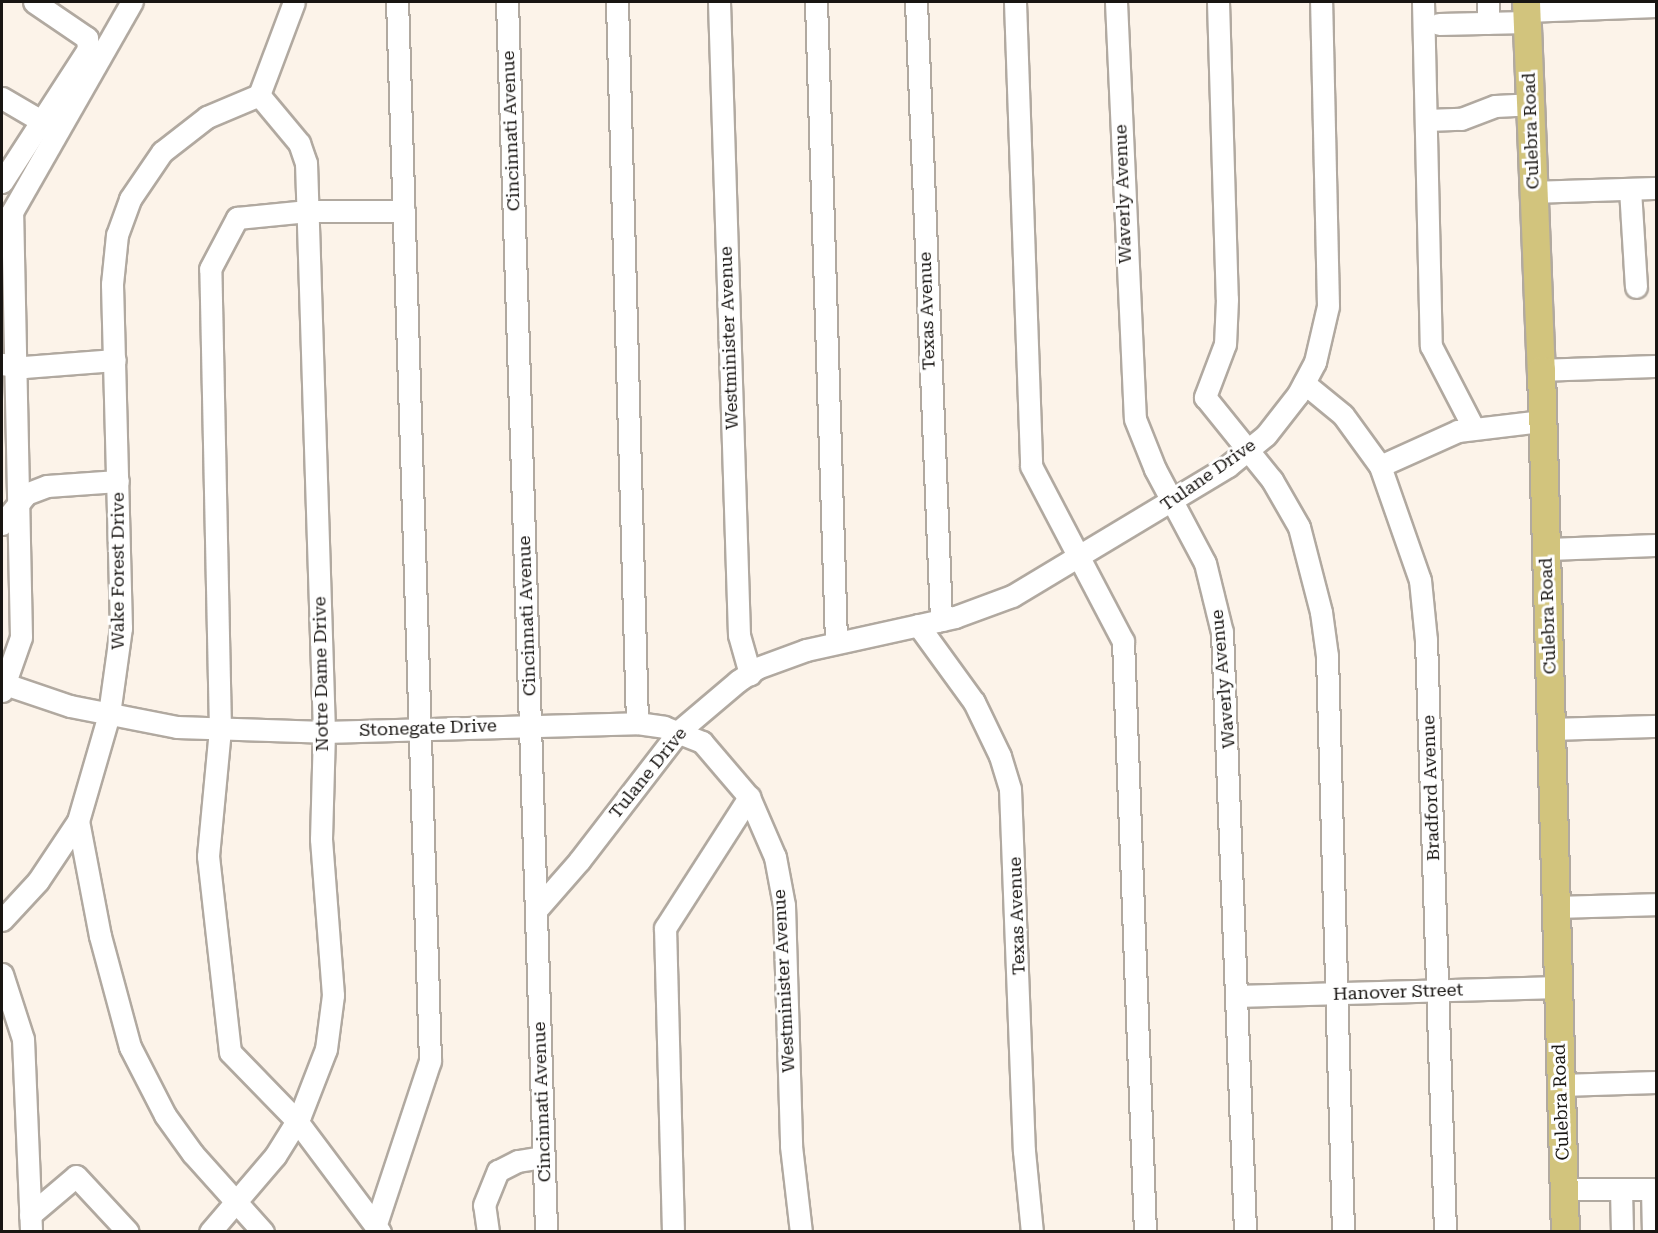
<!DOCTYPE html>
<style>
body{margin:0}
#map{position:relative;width:1658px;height:1233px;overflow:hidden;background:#fcf3e9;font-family:"Roboto Serif",serif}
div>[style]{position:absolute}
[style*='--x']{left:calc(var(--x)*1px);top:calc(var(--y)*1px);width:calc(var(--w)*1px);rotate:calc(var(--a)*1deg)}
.roads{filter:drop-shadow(2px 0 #b1a9a0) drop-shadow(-2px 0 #b1a9a0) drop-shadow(0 2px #b1a9a0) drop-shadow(0 -2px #b1a9a0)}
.minor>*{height:21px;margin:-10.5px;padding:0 10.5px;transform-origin:10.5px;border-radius:10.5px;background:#fff}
.major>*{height:27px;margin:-13.5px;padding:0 13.5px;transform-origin:13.5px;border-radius:13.5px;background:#d2c47d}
span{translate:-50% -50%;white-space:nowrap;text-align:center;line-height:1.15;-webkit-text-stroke:6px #fff;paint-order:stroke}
.street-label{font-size:18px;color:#181512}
.frame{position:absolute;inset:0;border:3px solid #181512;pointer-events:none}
</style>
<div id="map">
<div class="roads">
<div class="minor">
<div style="--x:507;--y:2;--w:1231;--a:88.18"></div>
<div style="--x:617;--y:2;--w:721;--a:88.41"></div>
<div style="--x:719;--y:2;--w:633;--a:88.19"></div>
<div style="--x:739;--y:635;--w:41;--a:74.2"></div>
<div style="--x:816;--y:2;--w:640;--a:88.21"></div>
<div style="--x:916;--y:2;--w:619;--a:87.68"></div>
<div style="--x:1015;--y:2;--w:464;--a:88"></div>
<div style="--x:1031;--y:466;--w:198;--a:62.3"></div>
<div style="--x:1123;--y:641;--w:591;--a:87.87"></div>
<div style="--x:1116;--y:2;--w:417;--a:87.4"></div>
<div style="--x:1135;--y:419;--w:54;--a:68.2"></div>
<div style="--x:1155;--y:469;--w:106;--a:62"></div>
<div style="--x:1205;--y:563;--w:71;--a:76.2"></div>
<div style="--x:1222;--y:632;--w:600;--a:87.8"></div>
<div style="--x:1218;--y:2;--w:297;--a:88.3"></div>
<div style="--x:1227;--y:299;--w:45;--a:92.5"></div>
<div style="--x:1225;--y:344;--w:57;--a:110.7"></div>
<div style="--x:1205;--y:397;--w:107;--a:51.1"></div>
<div style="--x:1272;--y:480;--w:54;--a:60.1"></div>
<div style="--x:1299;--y:527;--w:88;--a:75.5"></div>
<div style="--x:1321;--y:612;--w:44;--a:82.2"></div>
<div style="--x:1327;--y:656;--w:576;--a:88.41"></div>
<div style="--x:1423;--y:2;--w:344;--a:88.7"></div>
<div style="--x:1431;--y:346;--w:91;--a:62.6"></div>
<div style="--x:1488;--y:2;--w:21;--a:90"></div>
<div style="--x:1526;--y:11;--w:130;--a:-2.2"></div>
<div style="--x:1439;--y:24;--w:88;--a:-1.3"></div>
<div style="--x:2;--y:98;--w:48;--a:30.3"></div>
<div style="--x:1426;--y:120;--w:35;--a:-2"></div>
<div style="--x:1461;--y:119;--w:36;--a:-21"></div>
<div style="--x:1495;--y:106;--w:35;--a:-3"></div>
<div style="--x:2;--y:182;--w:158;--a:-57.1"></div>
<div style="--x:88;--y:49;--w:11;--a:-95"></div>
<div style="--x:87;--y:38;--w:64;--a:-145.8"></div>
<div style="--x:1630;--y:189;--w:98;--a:86.5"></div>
<div style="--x:1533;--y:192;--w:123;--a:-1.9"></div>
<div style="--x:2;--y:364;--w:22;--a:8"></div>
<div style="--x:24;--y:367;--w:91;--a:-4.4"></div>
<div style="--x:1541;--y:370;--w:115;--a:-2"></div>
<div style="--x:1304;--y:383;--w:50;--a:39.4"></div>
<div style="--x:1343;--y:415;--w:63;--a:54"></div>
<div style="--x:1380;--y:466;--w:121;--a:70.7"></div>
<div style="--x:1420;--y:580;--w:60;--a:84.3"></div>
<div style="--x:1426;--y:640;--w:592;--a:88.16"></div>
<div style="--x:1380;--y:466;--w:85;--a:-24.2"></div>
<div style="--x:1458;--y:431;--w:85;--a:-6.8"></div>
<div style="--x:2;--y:524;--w:38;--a:-51"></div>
<div style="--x:26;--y:494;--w:22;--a:-21"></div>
<div style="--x:47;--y:486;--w:71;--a:-4"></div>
<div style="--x:1546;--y:549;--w:110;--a:-2.1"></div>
<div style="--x:918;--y:625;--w:95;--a:54"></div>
<div style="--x:974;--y:702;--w:60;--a:64.3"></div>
<div style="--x:1000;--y:756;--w:34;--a:73"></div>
<div style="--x:1010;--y:789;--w:362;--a:87.8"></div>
<div style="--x:1024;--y:1151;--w:81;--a:84.4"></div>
<div style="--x:2;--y:683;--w:72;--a:18.7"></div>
<div style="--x:70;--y:706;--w:109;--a:11.1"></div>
<div style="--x:177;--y:727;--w:147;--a:1.9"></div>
<div style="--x:324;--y:732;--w:313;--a:-1.6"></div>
<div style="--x:637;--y:723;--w:27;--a:8"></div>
<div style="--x:664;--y:727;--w:41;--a:21.5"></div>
<div style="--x:702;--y:742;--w:72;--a:49.5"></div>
<div style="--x:749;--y:797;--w:65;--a:66.6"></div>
<div style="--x:775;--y:857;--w:49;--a:79.4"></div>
<div style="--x:784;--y:905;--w:241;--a:88.3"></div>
<div style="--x:791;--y:1146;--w:87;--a:83.4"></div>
<div style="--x:2;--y:691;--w:57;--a:-70.6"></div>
<div style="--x:21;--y:637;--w:425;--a:-91.2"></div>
<div style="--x:12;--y:212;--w:242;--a:-60.3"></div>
<div style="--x:1552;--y:729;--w:104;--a:-1.7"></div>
<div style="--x:1557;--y:907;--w:99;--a:-1.7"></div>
<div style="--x:537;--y:909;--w:64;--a:-48.8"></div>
<div style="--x:579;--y:861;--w:164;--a:-52.4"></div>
<div style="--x:679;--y:731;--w:77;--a:-40.3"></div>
<div style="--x:738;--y:681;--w:23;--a:-34"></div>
<div style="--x:757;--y:668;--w:52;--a:-20.2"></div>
<div style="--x:806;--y:650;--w:153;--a:-12.5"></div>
<div style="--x:955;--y:617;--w:61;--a:-20.2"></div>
<div style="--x:1012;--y:596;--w:252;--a:-31"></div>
<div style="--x:1228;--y:466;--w:49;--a:-39.2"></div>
<div style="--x:1266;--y:435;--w:52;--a:-52"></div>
<div style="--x:1298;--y:394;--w:36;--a:-62"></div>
<div style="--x:1315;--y:362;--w:57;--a:-76.9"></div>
<div style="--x:1328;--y:306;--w:304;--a:-91.3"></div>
<div style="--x:2;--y:920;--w:53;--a:-47.3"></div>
<div style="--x:38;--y:881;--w:72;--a:-56.3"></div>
<div style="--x:2;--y:974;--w:68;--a:72.1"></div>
<div style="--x:23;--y:1039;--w:193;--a:87.6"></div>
<div style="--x:1237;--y:996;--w:321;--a:-1.6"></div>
<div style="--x:1561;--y:1085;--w:95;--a:-1.8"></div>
<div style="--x:1564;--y:1189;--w:88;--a:0"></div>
<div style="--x:1652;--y:1189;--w:43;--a:88.7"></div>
<div style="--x:1621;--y:1189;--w:43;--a:88.7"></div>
<div style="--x:30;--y:1215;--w:60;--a:-40.3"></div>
<div style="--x:76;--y:1176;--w:76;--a:47.1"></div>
<div style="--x:376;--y:1224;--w:172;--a:-71.7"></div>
<div style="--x:430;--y:1061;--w:1060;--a:-91.78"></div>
<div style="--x:210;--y:1232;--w:100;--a:-49.5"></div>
<div style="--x:275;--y:1156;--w:47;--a:-58"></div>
<div style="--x:300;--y:1116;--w:72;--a:-68.8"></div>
<div style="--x:326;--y:1049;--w:54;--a:-82.6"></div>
<div style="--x:333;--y:995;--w:156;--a:-94.4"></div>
<div style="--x:321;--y:839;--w:107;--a:-88.4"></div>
<div style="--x:324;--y:732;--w:569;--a:-91.81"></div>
<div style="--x:306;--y:163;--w:21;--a:-109"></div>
<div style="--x:299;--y:143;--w:62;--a:-129.8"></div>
<div style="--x:263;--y:1232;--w:105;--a:-131.9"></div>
<div style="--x:193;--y:1154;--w:48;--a:-125.7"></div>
<div style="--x:165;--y:1115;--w:76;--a:-117.2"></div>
<div style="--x:130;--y:1047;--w:115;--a:-105.1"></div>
<div style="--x:100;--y:936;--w:117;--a:-100.8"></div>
<div style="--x:78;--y:821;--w:111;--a:-73.8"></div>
<div style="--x:109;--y:714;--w:87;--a:-82.1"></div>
<div style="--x:121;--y:628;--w:344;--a:-91.5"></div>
<div style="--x:112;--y:284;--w:49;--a:-84.2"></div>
<div style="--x:117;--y:235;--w:38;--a:-70"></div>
<div style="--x:130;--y:199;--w:57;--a:-55.8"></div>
<div style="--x:162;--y:152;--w:57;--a:-37.9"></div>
<div style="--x:207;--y:117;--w:56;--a:-22.9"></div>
<div style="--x:259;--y:95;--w:99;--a:-69.4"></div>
<div style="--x:380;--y:1232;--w:139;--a:-126.8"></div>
<div style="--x:297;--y:1121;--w:96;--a:-134.2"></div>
<div style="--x:230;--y:1052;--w:197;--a:-96.4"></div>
<div style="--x:208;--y:856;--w:127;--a:-84.6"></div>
<div style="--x:220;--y:730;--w:461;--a:-91.2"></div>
<div style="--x:210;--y:269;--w:58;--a:-62.1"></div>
<div style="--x:237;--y:218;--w:71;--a:-5.6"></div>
<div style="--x:308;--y:211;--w:96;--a:0"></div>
<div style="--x:488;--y:1232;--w:27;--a:-98"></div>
<div style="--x:484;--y:1205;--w:37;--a:-68"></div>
<div style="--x:498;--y:1171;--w:22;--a:-27"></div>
<div style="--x:518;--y:1161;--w:26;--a:-9"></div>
<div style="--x:673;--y:1232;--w:304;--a:-91.5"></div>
<div style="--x:665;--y:928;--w:156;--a:-57.3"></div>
</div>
<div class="major">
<div style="--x:1526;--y:2;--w:368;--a:87.7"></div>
<div style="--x:1541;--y:370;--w:862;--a:88.41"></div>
</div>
</div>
<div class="street-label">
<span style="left:511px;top:131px;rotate:-92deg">Cincinnati Avenue</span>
<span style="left:1531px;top:131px;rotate:-92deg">Culebra Road</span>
<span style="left:1123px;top:194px;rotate:-92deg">Waverly Avenue</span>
<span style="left:927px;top:311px;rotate:-92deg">Texas Avenue</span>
<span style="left:729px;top:338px;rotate:-92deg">Westminister Avenue</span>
<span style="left:1208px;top:475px;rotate:-35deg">Tulane Drive</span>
<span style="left:118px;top:571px;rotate:-90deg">Wake Forest Drive</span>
<span style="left:527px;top:616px;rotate:-92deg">Cincinnati Avenue</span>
<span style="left:1548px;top:616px;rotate:-92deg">Culebra Road</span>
<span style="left:321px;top:674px;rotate:-91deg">Notre Dame Drive</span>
<span style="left:1223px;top:679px;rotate:-95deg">Waverly Avenue</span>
<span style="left:428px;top:728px;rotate:-2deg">Stonegate Drive</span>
<span style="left:648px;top:773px;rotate:-51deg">Tulane Drive</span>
<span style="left:1431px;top:788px;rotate:-92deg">Bradford Avenue</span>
<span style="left:1017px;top:916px;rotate:-92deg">Texas Avenue</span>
<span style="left:784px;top:981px;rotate:-93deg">Westminister Avenue</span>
<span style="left:1398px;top:992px;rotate:-2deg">Hanover Street</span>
<span style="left:542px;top:1102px;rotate:-92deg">Cincinnati Avenue</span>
<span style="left:1561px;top:1102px;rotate:-92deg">Culebra Road</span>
</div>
<div class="frame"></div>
</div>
